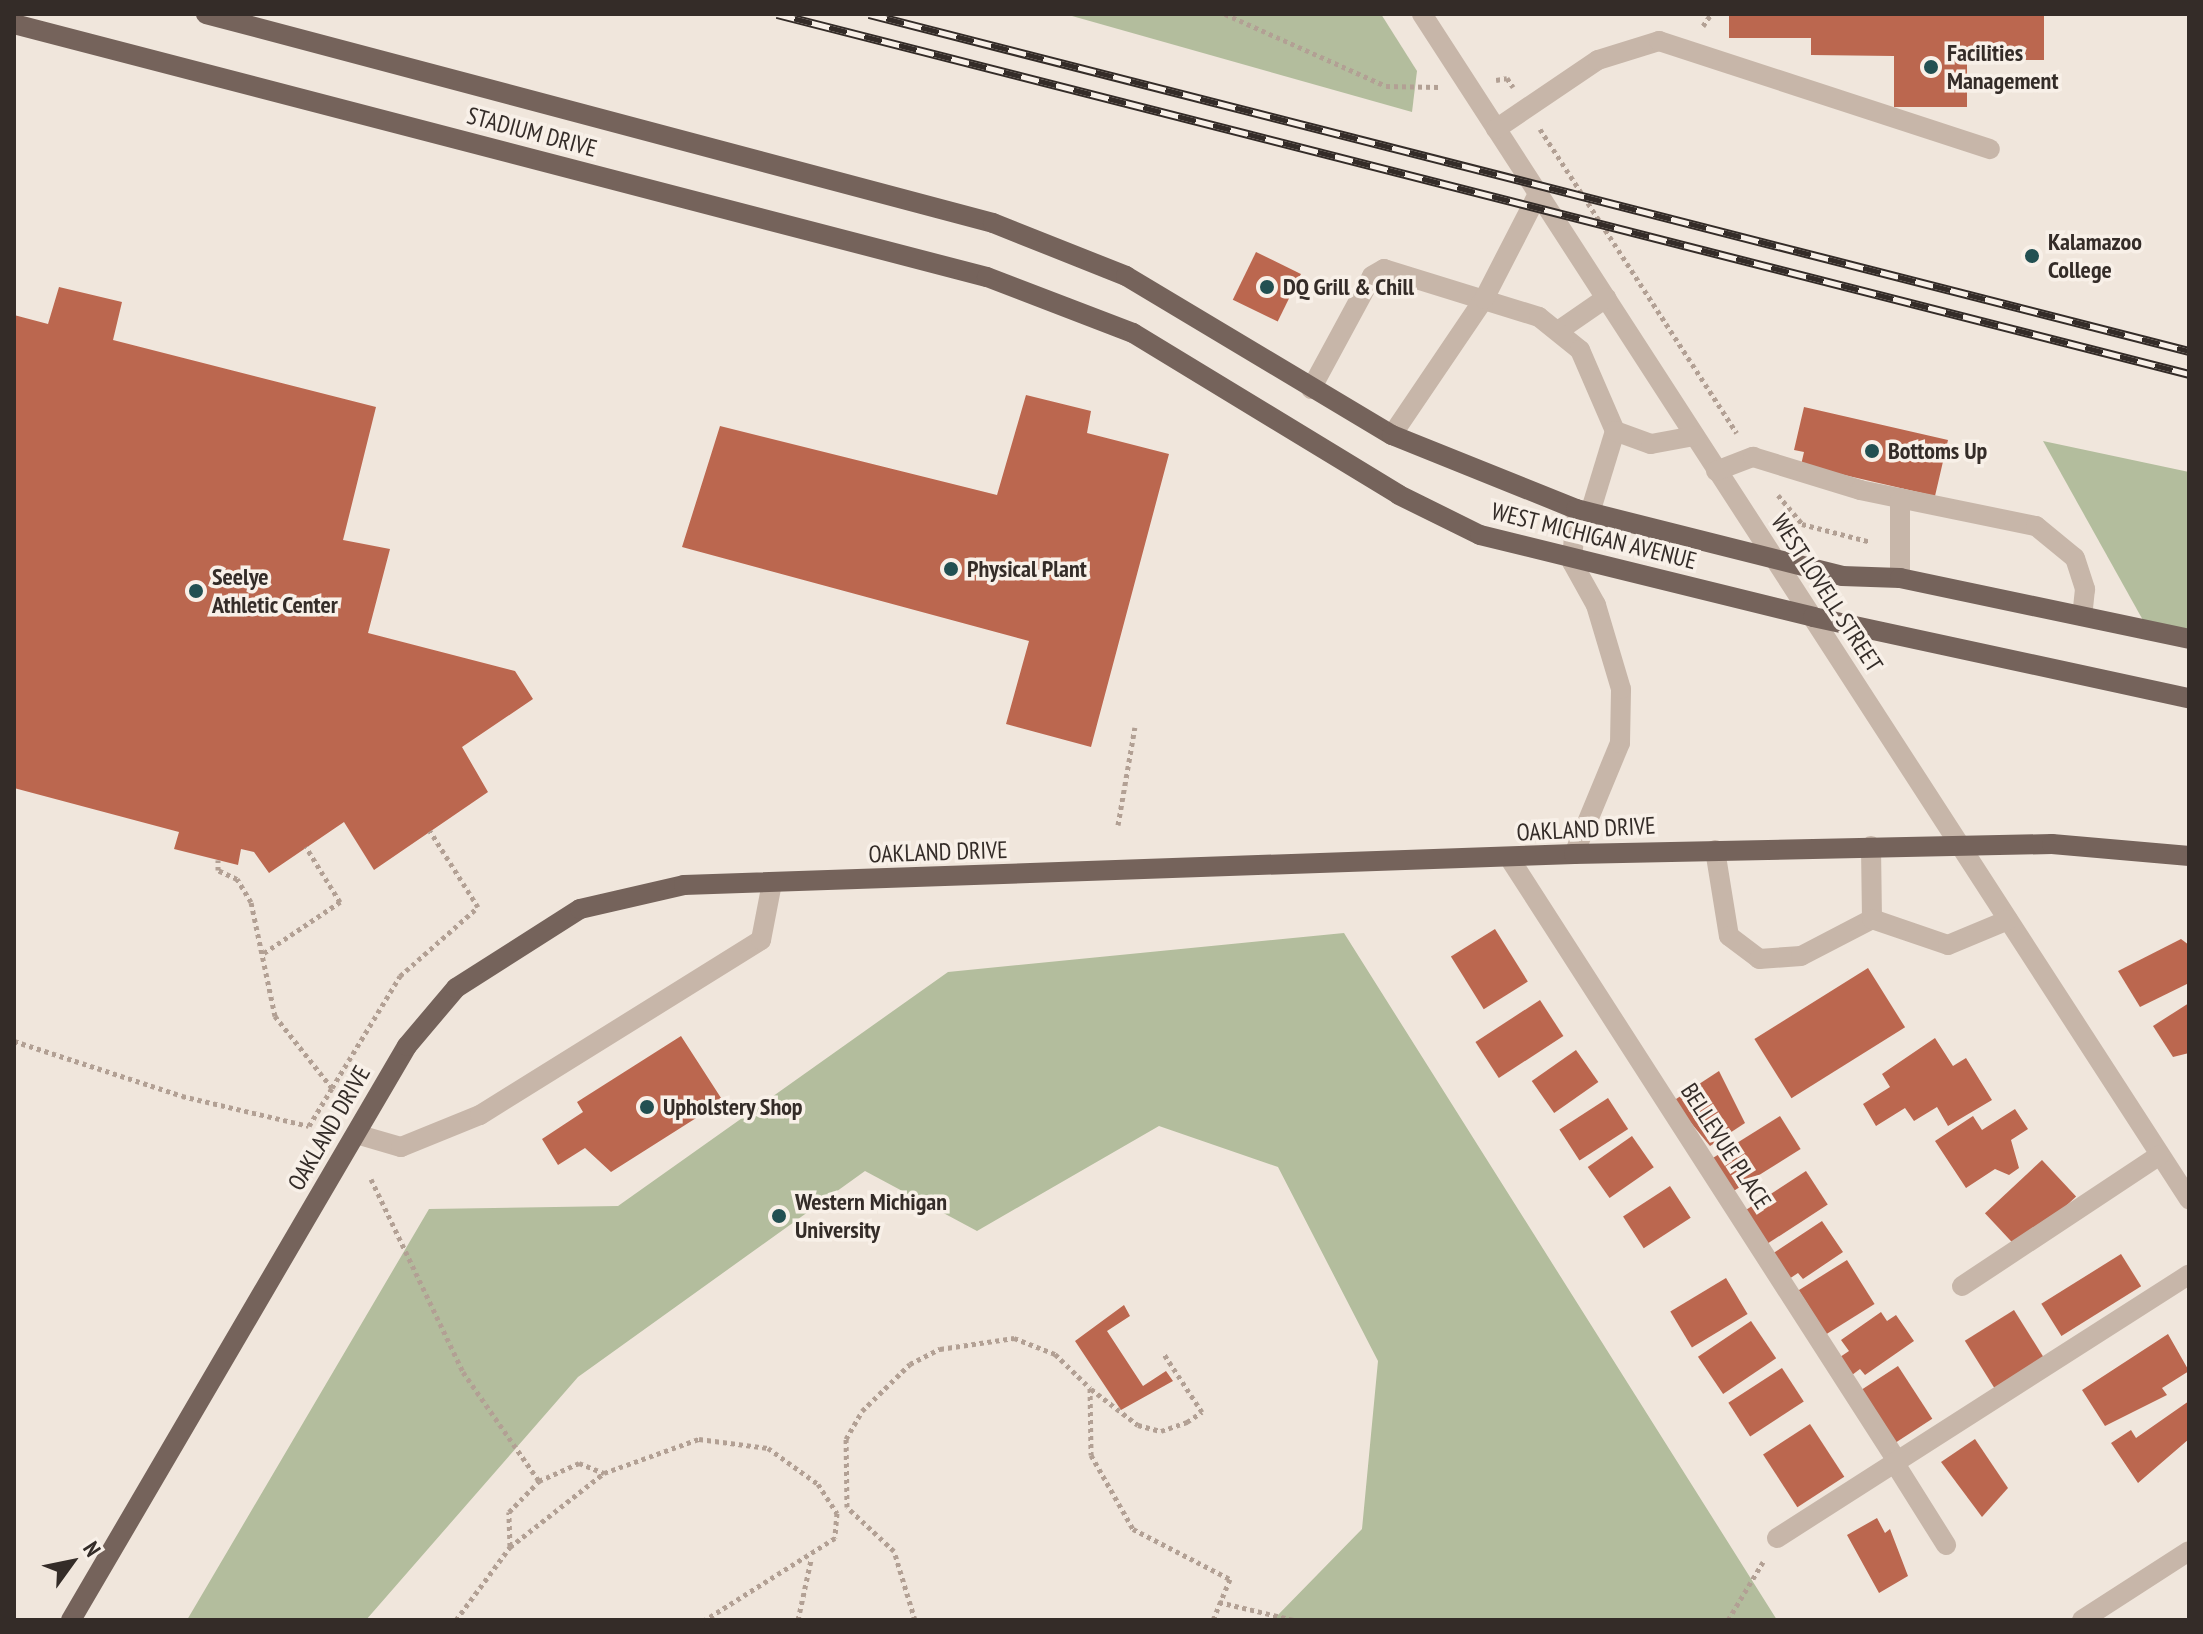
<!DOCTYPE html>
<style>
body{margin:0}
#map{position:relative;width:2203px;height:1634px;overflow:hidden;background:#f0e6dc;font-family:"PT Sans Narrow",sans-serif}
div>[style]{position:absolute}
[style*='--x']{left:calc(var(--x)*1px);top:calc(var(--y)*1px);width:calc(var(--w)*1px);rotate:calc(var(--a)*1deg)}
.green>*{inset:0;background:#b3bd9d}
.building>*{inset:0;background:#bb674f;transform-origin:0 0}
.path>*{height:5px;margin-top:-2.5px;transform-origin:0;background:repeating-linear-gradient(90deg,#b2a094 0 4px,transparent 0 8px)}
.minor>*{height:20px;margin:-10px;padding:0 10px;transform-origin:10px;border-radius:10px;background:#c7b6a9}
.major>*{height:20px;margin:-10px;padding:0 10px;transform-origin:10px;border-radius:10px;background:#75635b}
.rail>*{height:9px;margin-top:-4.5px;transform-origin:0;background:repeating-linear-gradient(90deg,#f8f0e8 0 18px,#342c28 0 36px);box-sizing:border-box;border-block:2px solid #342c28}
.dots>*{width:22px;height:22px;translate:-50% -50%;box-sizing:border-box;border:4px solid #f8f0e8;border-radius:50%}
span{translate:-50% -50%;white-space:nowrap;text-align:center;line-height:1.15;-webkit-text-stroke:7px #f8f0e8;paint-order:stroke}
.poi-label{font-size:24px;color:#342c28;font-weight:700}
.left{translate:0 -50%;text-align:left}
.street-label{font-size:24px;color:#342c28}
.frame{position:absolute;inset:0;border:16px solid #342c28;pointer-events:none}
.north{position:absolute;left:32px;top:1522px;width:80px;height:80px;-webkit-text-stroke:6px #f8f0e8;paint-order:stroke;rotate:57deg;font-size:22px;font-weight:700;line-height:32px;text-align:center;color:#342c28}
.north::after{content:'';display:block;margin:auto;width:28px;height:36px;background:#342c28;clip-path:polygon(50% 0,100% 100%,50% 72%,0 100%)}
</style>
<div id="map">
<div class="green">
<div style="clip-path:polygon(1065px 14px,1381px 14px,1417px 71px,1412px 112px)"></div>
<div style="clip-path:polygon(2043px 441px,2189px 472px,2189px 639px,2149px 631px)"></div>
<div style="clip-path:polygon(1344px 933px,1777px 1620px,1273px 1620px,1362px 1529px,1378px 1361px,1278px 1167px,1159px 1126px,977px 1231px,865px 1171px,578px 1377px,366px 1620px,187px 1620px,429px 1209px,618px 1206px,948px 972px)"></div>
</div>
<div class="building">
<div style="clip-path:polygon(1729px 14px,2044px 14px,2044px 60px,1967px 60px,1967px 107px,1894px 107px,1894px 56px,1811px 55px,1811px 38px,1729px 38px)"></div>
<div style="left:1256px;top:252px;width:50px;height:53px;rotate:26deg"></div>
<div style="clip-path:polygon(59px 287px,122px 302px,113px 340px,376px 407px,343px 540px,390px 549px,368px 633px,515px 671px,533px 699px,462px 747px,488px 792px,374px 870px,344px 822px,269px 873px,254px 852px,241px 849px,238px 865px,174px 849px,179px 832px,14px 788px,14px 315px,48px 324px)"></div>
<div style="clip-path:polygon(1026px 395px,1091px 411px,1087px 433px,1169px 454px,1091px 747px,1006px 724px,1029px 641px,682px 547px,720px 426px,997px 495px)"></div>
<div style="clip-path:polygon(1804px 407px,1948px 440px,1935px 496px,1801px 465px,1804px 452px,1794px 450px)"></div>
<div style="left:1495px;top:929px;width:62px;height:52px;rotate:58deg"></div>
<div style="clip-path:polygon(2181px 939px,2189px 945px,2189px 983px,2140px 1007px,2118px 971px)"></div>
<div style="left:1868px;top:968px;width:70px;height:134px;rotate:58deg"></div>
<div style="left:1540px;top:1000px;width:43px;height:77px;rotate:57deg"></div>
<div style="clip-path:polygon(2189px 1003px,2189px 1053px,2173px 1057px,2153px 1026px)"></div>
<div style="clip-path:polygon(681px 1036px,723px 1101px,611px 1172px,585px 1148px,558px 1165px,542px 1139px,583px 1112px,577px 1102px)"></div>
<div style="clip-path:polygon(1935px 1038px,1953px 1066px,1966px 1058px,1992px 1100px,1948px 1126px,1937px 1107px,1914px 1121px,1905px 1108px,1876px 1126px,1863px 1104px,1890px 1087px,1882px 1074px)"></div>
<div style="left:1576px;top:1050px;width:39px;height:54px;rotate:55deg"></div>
<div style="clip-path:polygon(1719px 1071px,1745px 1123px,1710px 1146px,1673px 1101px)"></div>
<div style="left:1608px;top:1098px;width:37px;height:58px;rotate:57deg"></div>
<div style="clip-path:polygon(2015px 1109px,2028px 1129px,2011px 1140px,2019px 1168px,2009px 1175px,1995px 1169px,1966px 1188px,1935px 1141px,1973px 1116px,1982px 1130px)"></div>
<div style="left:1780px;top:1116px;width:39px;height:81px;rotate:58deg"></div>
<div style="left:1632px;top:1136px;width:38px;height:54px;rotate:55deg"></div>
<div style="left:2042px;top:1160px;width:50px;height:78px;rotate:47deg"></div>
<div style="left:1806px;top:1171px;width:40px;height:74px;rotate:57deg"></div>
<div style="left:1670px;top:1186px;width:38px;height:56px;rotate:57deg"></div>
<div style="clip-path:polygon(1822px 1221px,1843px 1252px,1803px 1279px,1798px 1273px,1789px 1279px,1772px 1254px)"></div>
<div style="left:2121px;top:1254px;width:38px;height:94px;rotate:58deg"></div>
<div style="left:1847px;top:1260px;width:52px;height:57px;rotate:58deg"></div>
<div style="left:1726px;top:1278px;width:42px;height:65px;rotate:59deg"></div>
<div style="clip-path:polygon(1124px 1305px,1130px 1316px,1107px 1331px,1143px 1386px,1166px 1371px,1173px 1381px,1121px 1410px,1075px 1341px)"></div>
<div style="left:2014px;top:1310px;width:57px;height:58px;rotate:58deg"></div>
<div style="clip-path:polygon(1881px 1312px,1887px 1321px,1896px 1315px,1914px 1341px,1865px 1375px,1860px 1369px,1852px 1375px,1840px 1357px,1849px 1351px,1841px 1340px)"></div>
<div style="left:1751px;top:1321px;width:45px;height:64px;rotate:56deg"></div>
<div style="clip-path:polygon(2168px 1334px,2189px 1371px,2162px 1388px,2167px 1395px,2105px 1426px,2082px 1390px)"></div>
<div style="left:1898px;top:1366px;width:63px;height:44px;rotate:57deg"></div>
<div style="left:1782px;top:1368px;width:40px;height:64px;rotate:57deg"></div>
<div style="clip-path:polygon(2189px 1401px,2189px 1439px,2138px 1483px,2111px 1443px,2131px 1430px,2136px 1438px)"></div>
<div style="left:1810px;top:1424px;width:63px;height:56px;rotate:57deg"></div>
<div style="clip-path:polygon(1975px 1439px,2008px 1488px,1982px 1517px,1941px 1462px)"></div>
<div style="clip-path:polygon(1877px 1518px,1885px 1533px,1890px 1529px,1908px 1576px,1879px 1593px,1847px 1535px)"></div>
</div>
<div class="path">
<div style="--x:1225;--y:14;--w:176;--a:24.1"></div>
<div style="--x:1386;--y:86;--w:53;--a:1.1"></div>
<div style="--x:1703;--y:26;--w:14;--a:-56"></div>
<div style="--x:1496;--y:80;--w:11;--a:-10"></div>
<div style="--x:1507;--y:78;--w:11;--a:56"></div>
<div style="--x:1540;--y:129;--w:362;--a:57.1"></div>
<div style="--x:1778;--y:495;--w:38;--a:50"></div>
<div style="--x:1802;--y:524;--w:71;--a:14.6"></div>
<div style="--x:1118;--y:825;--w:99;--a:-80.2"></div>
<div style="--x:264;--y:953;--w:92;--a:-33.9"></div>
<div style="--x:340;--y:902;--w:65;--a:-121.7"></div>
<div style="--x:14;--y:1041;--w:177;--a:18.1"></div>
<div style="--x:182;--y:1096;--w:130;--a:13.3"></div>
<div style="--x:309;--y:1126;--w:44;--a:-58.8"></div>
<div style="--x:332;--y:1088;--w:92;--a:-128.4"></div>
<div style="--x:275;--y:1016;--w:116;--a:-101.9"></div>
<div style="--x:251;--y:902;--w:27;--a:-121"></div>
<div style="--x:237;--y:879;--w:21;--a:-155"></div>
<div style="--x:218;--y:870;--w:10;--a:-90"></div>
<div style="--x:332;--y:1088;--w:131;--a:-58.7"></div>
<div style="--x:400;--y:976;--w:104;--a:-41.5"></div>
<div style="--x:478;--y:907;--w:90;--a:-122.3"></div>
<div style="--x:371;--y:1179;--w:214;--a:64.5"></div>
<div style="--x:463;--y:1372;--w:133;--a:55.1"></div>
<div style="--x:539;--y:1481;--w:44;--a:-24.2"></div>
<div style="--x:579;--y:1463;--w:27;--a:22"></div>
<div style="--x:1091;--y:1389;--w:59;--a:37.5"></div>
<div style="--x:1138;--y:1425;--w:24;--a:15"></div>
<div style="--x:1161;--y:1431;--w:28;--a:-19"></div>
<div style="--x:1187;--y:1422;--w:18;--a:-34"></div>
<div style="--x:1202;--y:1412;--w:69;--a:-123.2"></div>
<div style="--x:510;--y:1546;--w:34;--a:-92"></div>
<div style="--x:509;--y:1512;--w:43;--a:-45.9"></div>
<div style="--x:1219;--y:1602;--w:77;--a:13.5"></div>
<div style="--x:456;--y:1620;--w:91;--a:-53.5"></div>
<div style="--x:510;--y:1547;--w:120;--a:-38.2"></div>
<div style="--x:604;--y:1473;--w:101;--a:-19.7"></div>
<div style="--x:699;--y:1439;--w:70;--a:7.4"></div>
<div style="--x:768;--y:1448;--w:62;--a:35.8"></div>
<div style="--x:818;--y:1484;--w:35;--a:57"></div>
<div style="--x:837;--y:1513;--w:25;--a:95"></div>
<div style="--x:835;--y:1538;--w:154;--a:147.8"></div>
<div style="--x:798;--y:1620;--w:61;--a:-77.8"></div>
<div style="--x:915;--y:1620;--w:72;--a:-106.9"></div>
<div style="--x:894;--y:1551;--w:64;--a:-136.9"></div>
<div style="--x:847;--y:1507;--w:68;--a:-90.8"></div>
<div style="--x:846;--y:1439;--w:32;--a:-60"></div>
<div style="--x:862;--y:1411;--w:67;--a:-44.4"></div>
<div style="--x:910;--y:1364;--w:34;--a:-27"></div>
<div style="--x:940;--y:1349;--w:75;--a:-8.5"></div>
<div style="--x:1014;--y:1338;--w:44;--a:21.3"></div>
<div style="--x:1055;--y:1354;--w:49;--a:44.2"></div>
<div style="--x:1090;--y:1388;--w:67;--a:89.1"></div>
<div style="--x:1091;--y:1455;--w:85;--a:60.4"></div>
<div style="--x:1133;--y:1529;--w:109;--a:27.3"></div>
<div style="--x:1230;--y:1579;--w:44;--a:112.5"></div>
<div style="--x:1728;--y:1620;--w:68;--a:-58.9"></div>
</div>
<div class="minor">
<div style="--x:1422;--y:14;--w:1412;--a:57.09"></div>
<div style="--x:1496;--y:129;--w:123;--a:-34.1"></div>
<div style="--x:1598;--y:60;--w:64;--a:-17.3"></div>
<div style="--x:1659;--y:41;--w:348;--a:18.1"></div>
<div style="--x:1561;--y:329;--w:55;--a:-34.6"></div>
<div style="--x:1311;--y:389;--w:128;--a:-61.6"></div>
<div style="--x:1372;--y:276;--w:14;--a:-30"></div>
<div style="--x:1384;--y:269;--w:162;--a:17.2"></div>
<div style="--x:1539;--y:317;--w:53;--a:38.8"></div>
<div style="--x:1580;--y:350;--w:88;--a:66.6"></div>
<div style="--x:1615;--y:431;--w:86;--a:107"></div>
<div style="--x:1615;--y:431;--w:38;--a:20"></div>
<div style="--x:1651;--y:444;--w:44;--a:-10.5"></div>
<div style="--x:1392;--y:435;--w:164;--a:-55.9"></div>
<div style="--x:1484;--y:299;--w:118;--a:-62.8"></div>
<div style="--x:1716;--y:471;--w:40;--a:-21"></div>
<div style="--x:1753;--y:457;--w:112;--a:17.1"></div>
<div style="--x:1860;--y:490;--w:180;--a:11.6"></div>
<div style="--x:2036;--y:526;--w:50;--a:39.4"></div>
<div style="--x:2075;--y:558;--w:33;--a:72"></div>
<div style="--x:2085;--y:589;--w:27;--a:96"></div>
<div style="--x:1900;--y:578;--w:80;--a:-90"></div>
<div style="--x:1715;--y:850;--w:87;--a:80.8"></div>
<div style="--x:1729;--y:936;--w:38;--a:37"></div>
<div style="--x:1759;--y:959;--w:42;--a:-4.1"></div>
<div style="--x:1801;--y:956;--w:80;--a:-27.5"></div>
<div style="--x:1872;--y:919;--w:73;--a:-90.8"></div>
<div style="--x:1574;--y:854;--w:120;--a:-67.5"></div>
<div style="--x:1620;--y:743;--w:54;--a:-88.9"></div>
<div style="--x:1621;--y:689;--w:88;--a:-106.6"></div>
<div style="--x:1596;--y:605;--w:49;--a:-119.2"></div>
<div style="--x:1572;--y:562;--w:53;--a:-85.7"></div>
<div style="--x:1510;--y:859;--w:716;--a:57.26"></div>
<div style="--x:1872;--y:919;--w:80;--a:18.9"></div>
<div style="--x:1948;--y:945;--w:65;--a:-22.6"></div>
<div style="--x:356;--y:1134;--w:47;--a:16.1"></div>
<div style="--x:401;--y:1147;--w:85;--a:-22.1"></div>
<div style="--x:480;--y:1115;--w:331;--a:-31.9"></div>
<div style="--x:761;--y:940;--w:58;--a:-79.1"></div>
<div style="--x:1962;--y:1286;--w:237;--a:-33.5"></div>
<div style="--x:1894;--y:1462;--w:98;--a:57.9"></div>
<div style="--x:1777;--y:1538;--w:489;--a:-32.6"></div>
<div style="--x:2082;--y:1620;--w:127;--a:-32.8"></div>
</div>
<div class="major">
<div style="--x:206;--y:14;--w:814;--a:14.87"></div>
<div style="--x:993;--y:223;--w:143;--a:21.7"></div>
<div style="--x:1126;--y:276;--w:310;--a:30.9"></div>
<div style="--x:1392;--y:435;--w:198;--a:21.9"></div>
<div style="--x:1576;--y:509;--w:274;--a:14.1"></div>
<div style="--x:1842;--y:576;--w:58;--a:2"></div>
<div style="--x:1900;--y:578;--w:295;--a:11.9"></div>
<div style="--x:14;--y:24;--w:1005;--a:14.58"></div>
<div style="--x:987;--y:277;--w:156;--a:21"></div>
<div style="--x:1133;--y:333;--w:311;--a:31.3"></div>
<div style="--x:1399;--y:495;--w:90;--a:26.3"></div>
<div style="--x:1480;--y:535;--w:343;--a:13.8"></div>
<div style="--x:1813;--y:617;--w:385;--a:12.2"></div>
<div style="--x:71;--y:1620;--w:665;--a:-59.66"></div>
<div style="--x:407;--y:1046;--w:76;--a:-49.8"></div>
<div style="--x:456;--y:988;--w:147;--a:-32.5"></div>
<div style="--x:580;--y:909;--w:107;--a:-13"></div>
<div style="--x:684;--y:885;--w:891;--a:-1.99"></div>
<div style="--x:1574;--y:854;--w:478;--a:-1.2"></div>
<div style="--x:2052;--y:844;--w:138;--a:5"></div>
</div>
<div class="rail">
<div style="--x:777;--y:14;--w:1457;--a:14.3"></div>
<div style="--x:869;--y:14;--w:1362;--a:14.32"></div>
</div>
<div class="dots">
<div style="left:1931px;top:67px;background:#225052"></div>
<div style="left:2032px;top:256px;background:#225052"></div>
<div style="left:1267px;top:287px;background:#225052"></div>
<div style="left:1872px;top:451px;background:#225052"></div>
<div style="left:951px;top:569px;background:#225052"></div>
<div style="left:196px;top:591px;background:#225052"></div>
<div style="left:647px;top:1107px;background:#225052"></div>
<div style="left:779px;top:1216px;background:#225052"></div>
</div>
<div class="poi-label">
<span class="left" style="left:1947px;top:67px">Facilities<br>Management</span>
<span class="left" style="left:2048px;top:256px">Kalamazoo<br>College</span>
<span class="left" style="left:1283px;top:287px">DQ Grill &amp; Chill</span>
<span class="left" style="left:1888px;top:451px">Bottoms Up</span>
<span class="left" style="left:967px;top:569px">Physical Plant</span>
<span class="left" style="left:212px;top:591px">Seelye<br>Athletic Center</span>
<span class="left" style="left:663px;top:1107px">Upholstery Shop</span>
<span class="left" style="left:795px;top:1216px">Western Michigan<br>University</span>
</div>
<div class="street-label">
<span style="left:532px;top:132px;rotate:15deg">STADIUM DRIVE</span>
<span style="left:1594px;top:536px;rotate:14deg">WEST MICHIGAN AVENUE</span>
<span style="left:1827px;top:593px;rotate:57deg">WEST LOVELL STREET</span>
<span style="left:1586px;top:829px;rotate:-3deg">OAKLAND DRIVE</span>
<span style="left:938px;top:852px;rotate:-2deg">OAKLAND DRIVE</span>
<span style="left:329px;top:1128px;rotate:-60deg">OAKLAND DRIVE</span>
<span style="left:1726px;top:1146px;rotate:57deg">BELLEVUE PLACE</span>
</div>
<div class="frame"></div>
<div class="north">N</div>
</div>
